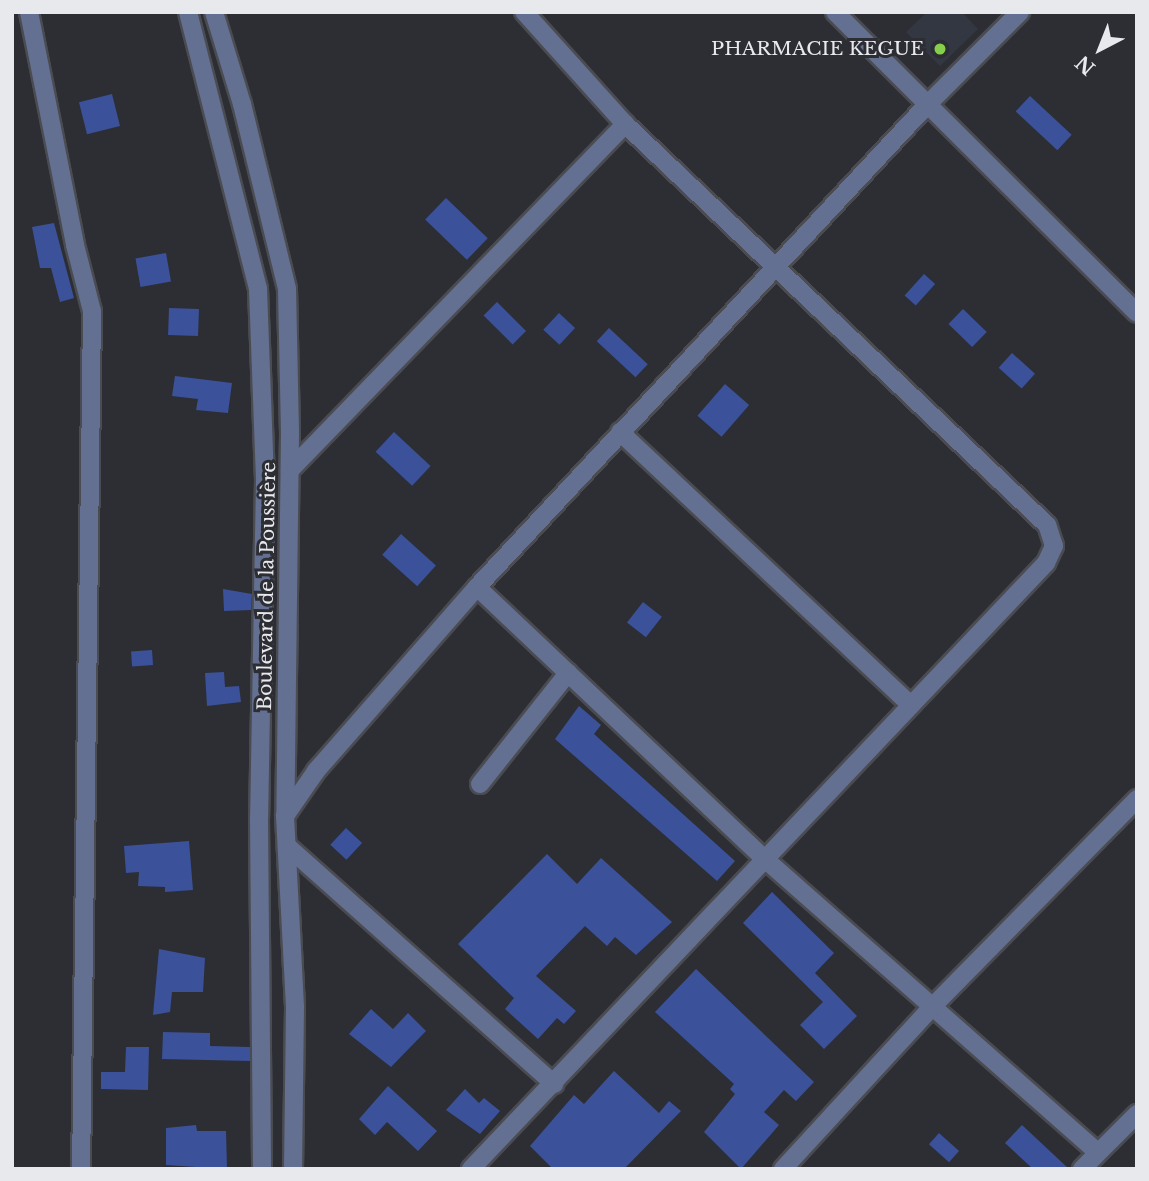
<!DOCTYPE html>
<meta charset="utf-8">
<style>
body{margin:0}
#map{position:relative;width:1149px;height:1181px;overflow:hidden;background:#2c2e34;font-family:"Libre Baskerville",serif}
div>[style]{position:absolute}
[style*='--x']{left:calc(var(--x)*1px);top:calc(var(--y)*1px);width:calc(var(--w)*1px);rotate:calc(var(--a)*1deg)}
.built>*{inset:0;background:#323742}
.building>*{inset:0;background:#3b519a;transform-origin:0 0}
.roads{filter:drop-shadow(2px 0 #4a4c52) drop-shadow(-2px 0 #4a4c52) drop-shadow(0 2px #4a4c52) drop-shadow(0 -2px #4a4c52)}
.minor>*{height:18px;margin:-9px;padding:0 9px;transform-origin:9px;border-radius:9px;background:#637091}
.dots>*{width:19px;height:19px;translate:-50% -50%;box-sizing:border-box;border:4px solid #2c2e34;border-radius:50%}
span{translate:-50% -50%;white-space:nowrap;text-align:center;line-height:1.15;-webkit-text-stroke:6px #2c2e34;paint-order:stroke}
.poi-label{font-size:19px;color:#e8e9ed}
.right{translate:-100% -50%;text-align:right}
.street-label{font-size:19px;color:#e8e9ed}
.frame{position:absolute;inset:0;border:14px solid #e8e9ed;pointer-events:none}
.north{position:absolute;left:1065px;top:14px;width:70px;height:70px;-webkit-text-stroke:5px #2c2e34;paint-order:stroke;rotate:222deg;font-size:19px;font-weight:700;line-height:28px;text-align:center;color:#e8e9ed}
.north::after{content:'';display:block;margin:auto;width:24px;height:32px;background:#e8e9ed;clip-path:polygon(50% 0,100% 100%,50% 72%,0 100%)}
</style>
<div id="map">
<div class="built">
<div style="clip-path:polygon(927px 12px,962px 12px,978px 29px,940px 66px,906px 32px)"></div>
</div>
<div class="building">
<div style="left:112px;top:94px;width:33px;height:34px;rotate:76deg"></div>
<div style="left:1030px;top:96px;width:57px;height:21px;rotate:43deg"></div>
<div style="left:446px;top:198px;width:58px;height:30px;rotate:44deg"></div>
<div style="clip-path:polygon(54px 223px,74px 298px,60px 302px,51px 268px,40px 268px,32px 227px)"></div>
<div style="left:166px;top:253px;width:29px;height:31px;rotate:80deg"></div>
<div style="left:924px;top:274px;width:15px;height:29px;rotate:42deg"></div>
<div style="left:497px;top:302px;width:41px;height:19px;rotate:45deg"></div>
<div style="left:169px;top:308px;width:30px;height:27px;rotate:2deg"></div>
<div style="left:963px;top:309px;width:33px;height:21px;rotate:44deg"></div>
<div style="left:559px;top:313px;width:22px;height:23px;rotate:43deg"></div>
<div style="left:609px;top:328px;width:53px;height:18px;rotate:43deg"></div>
<div style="left:1012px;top:353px;width:31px;height:20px;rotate:42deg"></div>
<div style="clip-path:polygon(175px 376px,232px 383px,228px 413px,196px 410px,198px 399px,172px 396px)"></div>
<div style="left:725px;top:384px;width:32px;height:42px;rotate:41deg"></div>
<div style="left:394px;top:432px;width:50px;height:27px;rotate:43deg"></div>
<div style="left:401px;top:534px;width:47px;height:28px;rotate:42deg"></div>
<div style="clip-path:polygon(223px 589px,252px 594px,251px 610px,224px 611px)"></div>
<div style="left:643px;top:602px;width:24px;height:26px;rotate:38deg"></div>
<div style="left:152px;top:650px;width:15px;height:21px;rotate:86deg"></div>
<div style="clip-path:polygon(224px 672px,225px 687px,239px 686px,241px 702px,207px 706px,205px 673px)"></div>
<div style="clip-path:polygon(579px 706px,601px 725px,594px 734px,735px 861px,717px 881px,555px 739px)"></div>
<div style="left:346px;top:828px;width:22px;height:23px;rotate:43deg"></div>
<div style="clip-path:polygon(189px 841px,193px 890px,165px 892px,165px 887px,138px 886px,139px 872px,126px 873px,124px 846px)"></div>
<div style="clip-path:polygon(547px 854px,577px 884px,601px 858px,672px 922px,636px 955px,615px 937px,607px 946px,585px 926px,536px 976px,576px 1011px,564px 1024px,557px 1018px,538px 1039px,505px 1009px,514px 998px,458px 944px)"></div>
<div style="clip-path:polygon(772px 892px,834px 953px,815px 973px,857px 1016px,824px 1049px,800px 1025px,823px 1002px,743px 923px)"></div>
<div style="clip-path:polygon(159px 949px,205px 958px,203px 992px,172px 992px,170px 1012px,153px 1015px)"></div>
<div style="clip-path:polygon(696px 969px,814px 1082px,796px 1101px,784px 1090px,764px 1112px,779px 1125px,741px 1169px,704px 1132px,735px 1094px,730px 1089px,734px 1084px,655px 1012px)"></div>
<div style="clip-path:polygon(371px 1009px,393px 1029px,408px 1013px,426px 1031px,391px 1067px,349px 1034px)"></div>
<div style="clip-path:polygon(163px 1032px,210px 1033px,210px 1046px,250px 1047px,250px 1061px,162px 1059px)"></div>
<div style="clip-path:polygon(126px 1047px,149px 1047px,148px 1090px,101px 1089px,101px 1072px,125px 1072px)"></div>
<div style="clip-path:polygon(614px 1071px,659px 1113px,669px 1101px,681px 1111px,624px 1169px,553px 1169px,530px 1146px,574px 1095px,584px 1104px)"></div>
<div style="clip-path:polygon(388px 1086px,437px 1131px,418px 1151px,387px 1122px,375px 1135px,359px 1119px)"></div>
<div style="clip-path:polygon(465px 1089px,479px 1103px,484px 1098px,500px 1111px,480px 1134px,446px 1110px)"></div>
<div style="clip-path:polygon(196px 1125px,197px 1131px,226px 1131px,227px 1169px,166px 1165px,166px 1128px)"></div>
<div style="clip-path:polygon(1022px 1125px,1069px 1169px,1033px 1169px,1005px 1143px)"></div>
<div style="left:939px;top:1133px;width:27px;height:15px;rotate:42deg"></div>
</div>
<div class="roads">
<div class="minor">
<div style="--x:29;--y:12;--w:237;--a:78.8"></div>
<div style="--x:75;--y:245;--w:68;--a:75.6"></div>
<div style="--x:92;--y:311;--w:858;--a:90.73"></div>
<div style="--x:188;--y:12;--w:286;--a:75.8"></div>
<div style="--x:258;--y:289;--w:191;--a:87.9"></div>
<div style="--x:265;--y:480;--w:339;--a:91"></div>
<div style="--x:259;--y:819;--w:350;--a:89.5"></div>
<div style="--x:214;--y:12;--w:96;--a:73.1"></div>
<div style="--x:242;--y:104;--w:190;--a:76.3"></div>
<div style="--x:287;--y:289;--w:145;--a:88.8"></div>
<div style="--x:290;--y:434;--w:382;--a:90.7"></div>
<div style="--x:285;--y:816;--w:191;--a:87"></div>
<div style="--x:295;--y:1007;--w:162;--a:90.7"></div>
<div style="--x:835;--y:12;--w:426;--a:44.9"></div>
<div style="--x:620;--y:432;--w:399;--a:43.2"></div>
<div style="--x:290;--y:470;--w:482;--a:-45.9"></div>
<div style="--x:477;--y:587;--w:398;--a:43.4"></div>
<div style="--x:766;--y:860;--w:441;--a:41.4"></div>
<div style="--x:480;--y:784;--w:142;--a:-51.6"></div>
<div style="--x:285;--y:816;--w:55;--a:-55.4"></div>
<div style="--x:316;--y:771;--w:244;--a:-48.8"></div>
<div style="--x:477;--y:587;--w:659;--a:-46.97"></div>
<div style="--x:927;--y:105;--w:132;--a:-45"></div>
<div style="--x:287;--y:846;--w:358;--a:41.7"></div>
<div style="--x:471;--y:1169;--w:835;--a:-46.5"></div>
<div style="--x:1046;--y:563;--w:19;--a:-65"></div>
<div style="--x:1054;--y:546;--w:22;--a:-108"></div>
<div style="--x:1047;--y:525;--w:582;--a:-136.46"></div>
<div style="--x:625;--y:124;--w:151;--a:-132"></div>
<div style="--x:783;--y:1169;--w:222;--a:-47.4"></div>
<div style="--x:933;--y:1006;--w:291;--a:-45.4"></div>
<div style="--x:1082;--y:1169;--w:78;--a:-45"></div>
</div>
</div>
<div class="dots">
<div style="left:940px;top:49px;background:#86cf4b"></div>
</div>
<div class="poi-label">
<span class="right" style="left:924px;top:49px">PHARMACIE KEGUE</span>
</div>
<div class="street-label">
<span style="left:267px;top:586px;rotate:-89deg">Boulevard de la Poussière</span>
</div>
<div class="frame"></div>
<div class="north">N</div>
</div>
